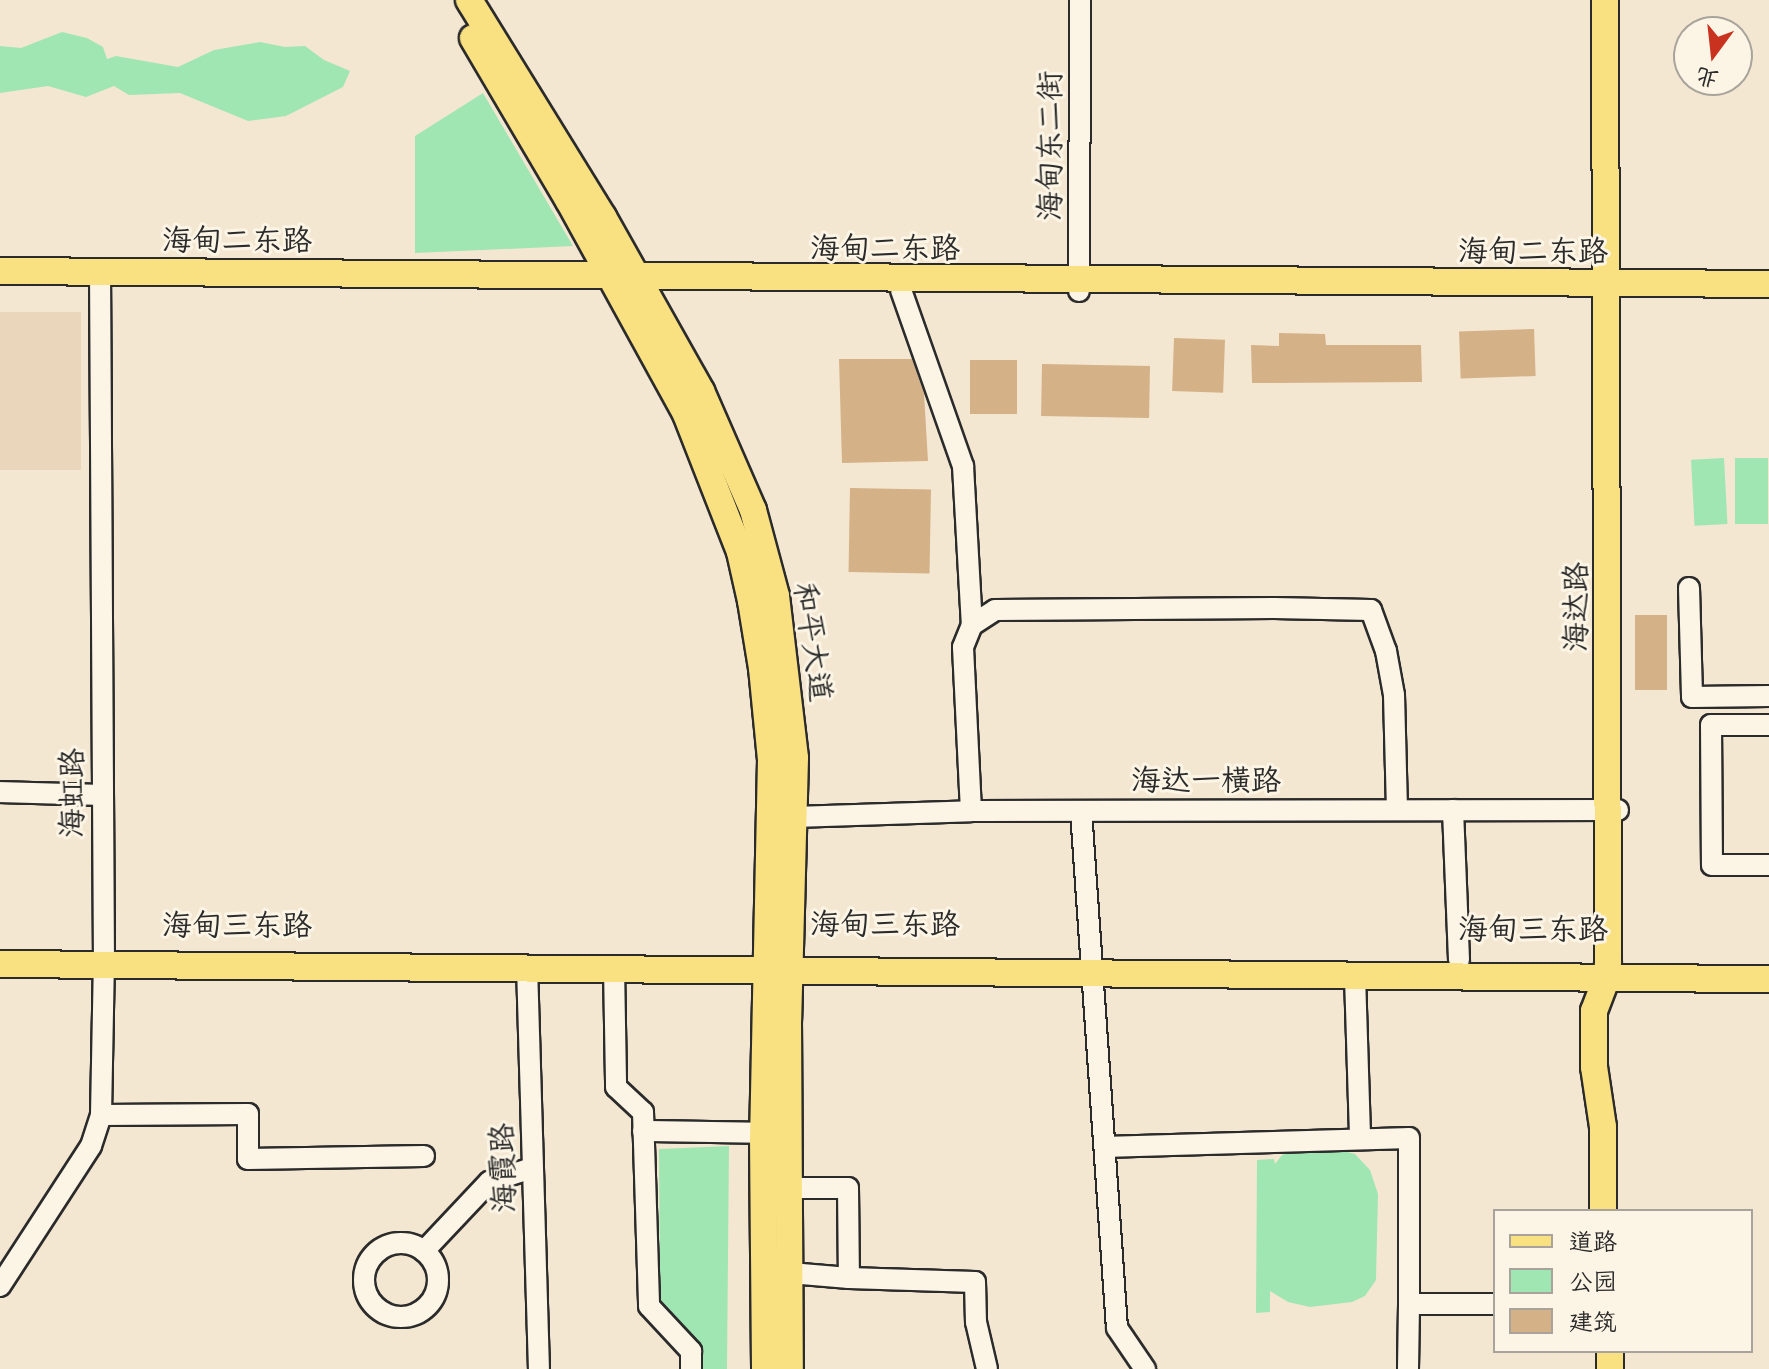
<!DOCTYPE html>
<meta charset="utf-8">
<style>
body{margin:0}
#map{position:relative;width:1769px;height:1369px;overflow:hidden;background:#f4e7d2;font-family:Itim,"LXGW WenKai TC",sans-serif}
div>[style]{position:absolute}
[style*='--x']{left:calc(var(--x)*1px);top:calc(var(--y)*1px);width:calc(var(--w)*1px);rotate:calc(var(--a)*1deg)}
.built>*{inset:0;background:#ead7bb;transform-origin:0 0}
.green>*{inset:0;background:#a0e6b2;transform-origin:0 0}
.building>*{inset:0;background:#d4b186;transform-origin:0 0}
.roads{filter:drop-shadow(2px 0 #2b2b2b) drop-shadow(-2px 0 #2b2b2b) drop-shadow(0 2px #2b2b2b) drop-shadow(0 -2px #2b2b2b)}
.minor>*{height:20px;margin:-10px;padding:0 10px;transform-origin:10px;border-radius:10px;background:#fcf5e5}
.minor>.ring{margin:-10px;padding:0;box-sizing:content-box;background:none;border:20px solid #fcf5e5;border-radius:50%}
.major>*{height:26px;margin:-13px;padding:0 13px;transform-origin:13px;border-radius:13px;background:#f9e181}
span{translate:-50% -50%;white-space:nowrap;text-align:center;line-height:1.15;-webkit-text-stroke:6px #fcf5e5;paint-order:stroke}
.street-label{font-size:30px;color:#2b2b2b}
.legend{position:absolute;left:1493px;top:1209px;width:260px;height:144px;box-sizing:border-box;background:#fcf5e5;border:2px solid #a8a49b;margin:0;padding:10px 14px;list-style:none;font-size:24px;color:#2b2b2b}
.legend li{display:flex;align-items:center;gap:16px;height:40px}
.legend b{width:40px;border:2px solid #a8a49b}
.north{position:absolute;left:1673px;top:16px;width:80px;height:80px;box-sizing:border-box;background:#fcf5e5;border:2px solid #a8a49b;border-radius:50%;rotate:195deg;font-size:22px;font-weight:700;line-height:32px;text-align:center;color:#2b2b2b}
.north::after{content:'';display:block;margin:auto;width:28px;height:36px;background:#c8321e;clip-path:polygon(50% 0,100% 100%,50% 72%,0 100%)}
</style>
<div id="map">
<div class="built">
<div style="left:81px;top:312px;width:158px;height:81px;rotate:90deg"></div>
</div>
<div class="green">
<div style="clip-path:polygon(62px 32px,87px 38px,103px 47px,107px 59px,116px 56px,178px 67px,214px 50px,260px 42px,285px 47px,305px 46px,324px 60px,350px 71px,343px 87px,286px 116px,248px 121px,180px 93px,129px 95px,114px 86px,86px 97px,48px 86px,0 93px,0 46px,21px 48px)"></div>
<div style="clip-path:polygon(483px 93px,573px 246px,415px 253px,415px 136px)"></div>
<div style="left:1724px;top:458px;width:66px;height:33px;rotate:87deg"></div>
<div style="left:1735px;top:458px;width:33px;height:66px"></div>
<div style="clip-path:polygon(729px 1146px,727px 1369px,703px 1369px,703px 1350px,660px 1299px,659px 1149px)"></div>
<div style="clip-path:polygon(1336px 1149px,1355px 1154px,1370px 1170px,1378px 1194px,1376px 1280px,1365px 1296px,1352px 1302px,1310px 1307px,1288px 1302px,1270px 1291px,1270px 1312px,1256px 1313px,1257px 1160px,1274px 1159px,1275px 1164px,1282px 1155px,1296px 1150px)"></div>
</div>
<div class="building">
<div style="left:1534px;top:329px;width:47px;height:75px;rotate:88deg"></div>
<div style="clip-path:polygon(1279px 333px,1325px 334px,1326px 345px,1421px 345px,1422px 382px,1252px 383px,1251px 345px,1279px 346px)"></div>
<div style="left:1174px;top:338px;width:51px;height:53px;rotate:2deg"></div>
<div style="clip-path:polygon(839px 359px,912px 359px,924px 394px,928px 461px,842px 463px)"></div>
<div style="left:970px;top:360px;width:47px;height:54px"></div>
<div style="left:1042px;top:364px;width:108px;height:52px;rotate:1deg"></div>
<div style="left:850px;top:488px;width:81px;height:84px;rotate:1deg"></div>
<div style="left:1635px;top:615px;width:32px;height:75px"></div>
</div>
<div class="roads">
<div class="minor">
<div style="--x:901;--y:290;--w:187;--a:70.6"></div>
<div style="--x:963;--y:466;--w:159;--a:86.8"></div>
<div style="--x:1079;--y:291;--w:291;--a:-89.8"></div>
<div style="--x:1689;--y:588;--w:109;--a:88.4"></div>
<div style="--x:1692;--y:697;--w:77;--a:-0.7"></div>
<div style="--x:1769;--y:725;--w:58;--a:180"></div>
<div style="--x:1711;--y:725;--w:140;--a:89.6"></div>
<div style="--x:1712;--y:865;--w:57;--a:0"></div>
<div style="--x:0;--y:792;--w:102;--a:1.7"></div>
<div style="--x:1453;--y:810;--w:150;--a:87.7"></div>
<div style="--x:971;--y:811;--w:164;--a:-92.8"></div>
<div style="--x:963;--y:647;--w:24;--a:-68"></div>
<div style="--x:972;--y:625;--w:27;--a:-33"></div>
<div style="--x:995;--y:610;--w:279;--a:-0.4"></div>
<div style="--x:1274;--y:608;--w:97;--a:1.2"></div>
<div style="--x:1371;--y:610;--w:44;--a:69.9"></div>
<div style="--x:1386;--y:651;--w:45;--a:79.7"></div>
<div style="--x:1394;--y:695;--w:115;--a:88.5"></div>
<div style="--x:1081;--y:811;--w:518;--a:86.02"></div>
<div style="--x:1117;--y:1328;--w:50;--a:55.7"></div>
<div style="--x:794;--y:817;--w:177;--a:-1.9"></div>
<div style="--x:971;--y:811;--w:647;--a:-0.09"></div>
<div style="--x:527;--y:966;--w:403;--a:88.3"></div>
<div style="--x:614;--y:967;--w:120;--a:89"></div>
<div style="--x:616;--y:1087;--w:37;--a:43"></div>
<div style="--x:643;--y:1112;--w:194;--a:88.2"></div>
<div style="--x:649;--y:1306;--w:62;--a:47"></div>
<div style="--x:691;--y:1351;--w:18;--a:90"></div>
<div style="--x:1355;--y:976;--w:163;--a:88.2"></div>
<div style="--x:101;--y:1115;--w:147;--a:-0.4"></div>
<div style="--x:248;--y:1114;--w:45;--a:90"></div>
<div style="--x:248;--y:1159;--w:176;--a:-1"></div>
<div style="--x:643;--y:1131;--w:121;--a:0.9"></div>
<div style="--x:1105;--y:1147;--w:304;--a:-1.7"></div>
<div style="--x:1409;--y:1138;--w:166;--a:90"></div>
<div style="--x:790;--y:1188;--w:58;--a:0"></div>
<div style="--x:848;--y:1188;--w:90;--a:89.4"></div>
<div style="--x:849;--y:1278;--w:126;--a:1.8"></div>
<div style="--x:975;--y:1282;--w:40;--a:88.6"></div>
<div style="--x:976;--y:1322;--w:48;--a:76.8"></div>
<div class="ring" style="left:364px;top:1243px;width:54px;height:54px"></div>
<div style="--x:424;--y:1251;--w:95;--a:-46.7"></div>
<div style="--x:489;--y:1182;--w:45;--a:-18"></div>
<div style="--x:790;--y:1273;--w:59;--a:4.8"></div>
<div style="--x:0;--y:1286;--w:167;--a:-57"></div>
<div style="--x:91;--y:1146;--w:33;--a:-72"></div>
<div style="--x:101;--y:1115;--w:151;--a:-88.9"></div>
<div style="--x:104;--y:964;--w:692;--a:-90.33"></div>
<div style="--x:1408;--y:1369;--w:65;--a:-89.1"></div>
<div style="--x:1409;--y:1304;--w:86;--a:0"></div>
</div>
<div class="major">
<div style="--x:469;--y:0;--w:255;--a:58.3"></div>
<div style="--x:603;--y:217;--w:200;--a:60.6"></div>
<div style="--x:701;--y:391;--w:130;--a:66.4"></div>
<div style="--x:753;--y:510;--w:89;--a:75"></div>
<div style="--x:776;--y:596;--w:163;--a:83.3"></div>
<div style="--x:795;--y:758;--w:262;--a:91.5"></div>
<div style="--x:788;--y:1020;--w:349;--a:89.7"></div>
<div style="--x:473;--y:38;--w:189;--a:59.5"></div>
<div style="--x:569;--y:201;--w:243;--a:61.2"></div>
<div style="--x:686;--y:414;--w:148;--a:68.6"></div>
<div style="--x:740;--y:552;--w:50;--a:77.3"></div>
<div style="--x:751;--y:601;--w:68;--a:80.7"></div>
<div style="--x:762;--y:668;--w:92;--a:84.4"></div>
<div style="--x:771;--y:760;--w:378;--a:91.2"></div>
<div style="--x:763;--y:1138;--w:231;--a:89.5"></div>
<div style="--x:0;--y:271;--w:1769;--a:0.42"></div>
<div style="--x:0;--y:964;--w:1769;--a:0.49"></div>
<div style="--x:1603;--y:1211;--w:84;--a:-90"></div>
<div style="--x:1603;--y:1127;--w:61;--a:-98.5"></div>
<div style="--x:1594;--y:1067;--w:56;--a:-90"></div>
<div style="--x:1594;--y:1011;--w:36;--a:-69"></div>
<div style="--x:1607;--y:977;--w:16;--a:-86"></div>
<div style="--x:1608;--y:961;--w:961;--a:-90.18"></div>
<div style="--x:1610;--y:1369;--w:18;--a:-90"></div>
</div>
</div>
<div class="street-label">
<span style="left:1050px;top:146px;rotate:-90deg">海甸东二街</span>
<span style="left:237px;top:240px">海甸二东路</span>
<span style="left:885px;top:248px">海甸二东路</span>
<span style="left:1533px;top:251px">海甸二东路</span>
<span style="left:1576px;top:607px;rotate:-90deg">海达路</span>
<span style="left:813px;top:642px;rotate:82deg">和平大道</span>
<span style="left:1206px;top:780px">海达一横路</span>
<span style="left:72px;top:793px;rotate:-90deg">海虹路</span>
<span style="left:885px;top:924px">海甸三东路</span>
<span style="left:237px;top:925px">海甸三东路</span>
<span style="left:1533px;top:929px">海甸三东路</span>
<span style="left:503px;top:1168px;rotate:-92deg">海霞路</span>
</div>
<ul class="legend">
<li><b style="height:10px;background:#f9e181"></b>道路</li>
<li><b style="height:22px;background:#a0e6b2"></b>公园</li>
<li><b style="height:22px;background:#d4b186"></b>建筑</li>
</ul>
<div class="north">北</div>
</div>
